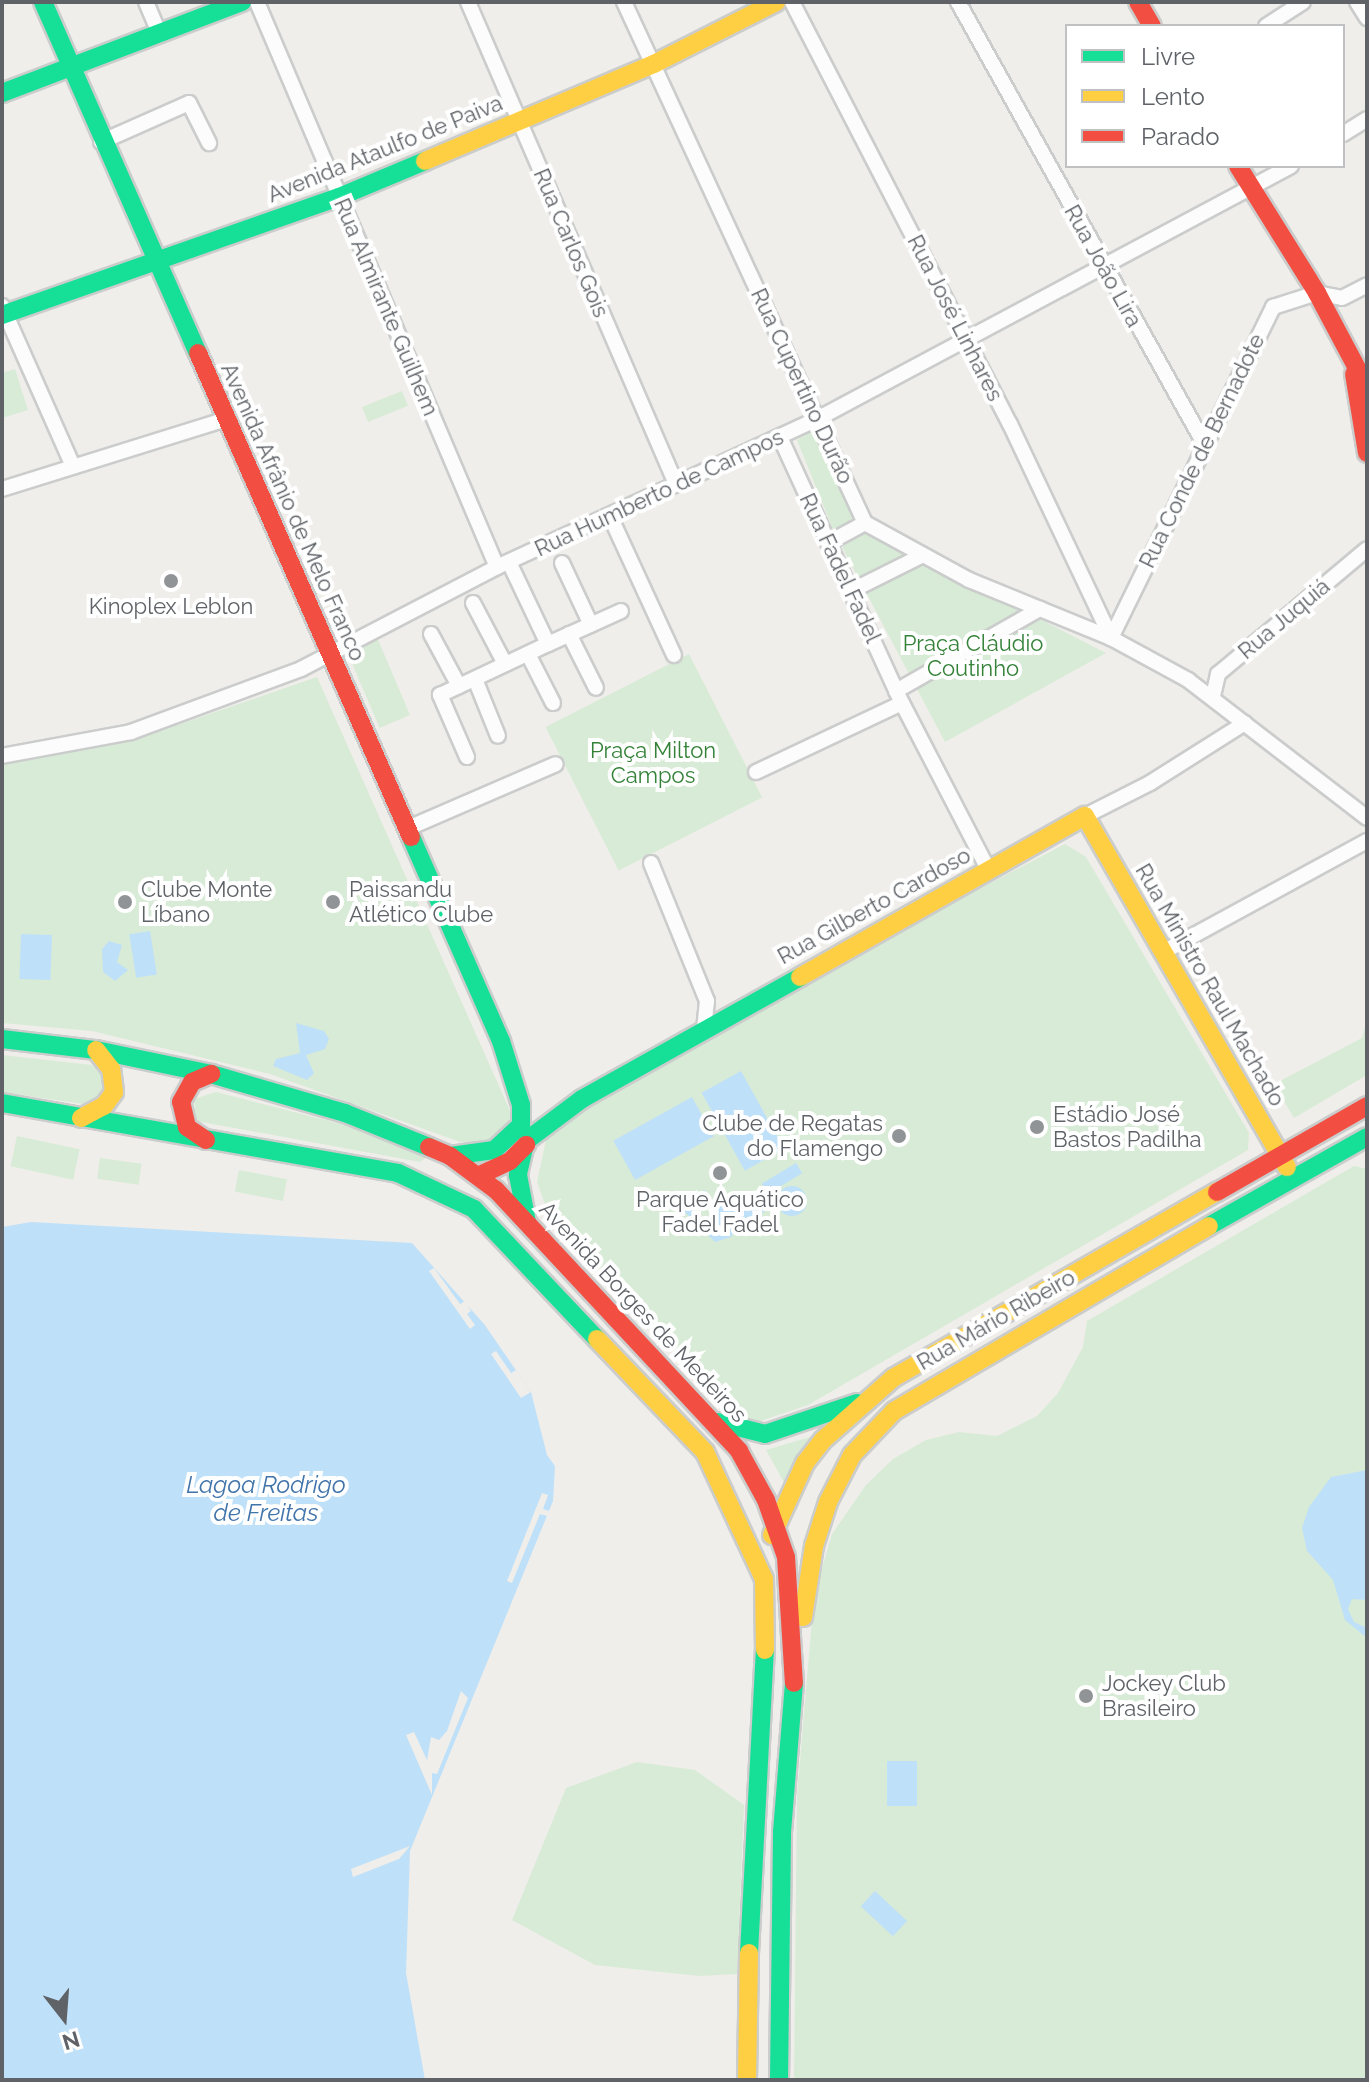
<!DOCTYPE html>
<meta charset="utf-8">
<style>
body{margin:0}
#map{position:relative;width:1369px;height:2082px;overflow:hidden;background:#efeeea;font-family:Raleway,sans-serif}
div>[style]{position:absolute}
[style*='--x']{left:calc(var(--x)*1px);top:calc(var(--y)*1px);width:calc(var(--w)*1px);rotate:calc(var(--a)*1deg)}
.green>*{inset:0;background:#d8ebd6;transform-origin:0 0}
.water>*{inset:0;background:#bfe0f9;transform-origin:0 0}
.round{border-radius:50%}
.pier>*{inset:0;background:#efeeea}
.roads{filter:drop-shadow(2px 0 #cbcccc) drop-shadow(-2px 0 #cbcccc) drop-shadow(0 2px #cbcccc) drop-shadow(0 -2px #cbcccc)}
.street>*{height:14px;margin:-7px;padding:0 7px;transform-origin:7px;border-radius:7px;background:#fdfcfc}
.fast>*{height:18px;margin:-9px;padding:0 9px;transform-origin:9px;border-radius:9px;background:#16e098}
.slow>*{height:18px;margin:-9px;padding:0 9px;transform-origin:9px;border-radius:9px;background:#ffcf43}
.jam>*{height:18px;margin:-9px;padding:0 9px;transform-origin:9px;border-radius:9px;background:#f24e42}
.dots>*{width:22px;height:22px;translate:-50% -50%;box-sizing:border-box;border:4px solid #fff;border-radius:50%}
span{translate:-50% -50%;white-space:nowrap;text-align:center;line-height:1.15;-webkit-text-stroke:8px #fff;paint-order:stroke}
.street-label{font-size:22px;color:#5f6368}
.poi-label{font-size:22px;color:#5f6368}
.left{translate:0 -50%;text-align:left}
.right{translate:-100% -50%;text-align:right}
.park-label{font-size:22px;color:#348238}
.water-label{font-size:24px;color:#4174aa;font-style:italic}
.frame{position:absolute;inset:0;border:4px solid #5f6368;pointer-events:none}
.legend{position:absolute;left:1065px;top:24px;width:280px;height:144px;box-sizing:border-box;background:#fff;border:2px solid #bfc1c3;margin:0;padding:10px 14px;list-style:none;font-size:24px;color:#5f6368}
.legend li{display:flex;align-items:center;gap:16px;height:40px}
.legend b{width:40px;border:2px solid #bfc1c3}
.north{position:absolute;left:24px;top:1978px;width:80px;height:80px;-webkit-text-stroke:6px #fff;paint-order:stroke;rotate:163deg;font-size:22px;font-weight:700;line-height:32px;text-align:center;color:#5f6368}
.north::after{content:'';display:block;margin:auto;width:28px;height:36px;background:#5f6368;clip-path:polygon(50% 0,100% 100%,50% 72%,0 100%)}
</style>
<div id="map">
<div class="green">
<div style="clip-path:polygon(15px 369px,28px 410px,2px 418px,2px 373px)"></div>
<div style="left:402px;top:391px;width:16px;height:43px;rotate:68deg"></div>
<div style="clip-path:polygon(816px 429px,855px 516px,834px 532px,797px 440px)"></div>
<div style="clip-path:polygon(867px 531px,1106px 653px,945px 742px,842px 547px)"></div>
<div style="left:376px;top:635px;width:87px;height:33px;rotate:67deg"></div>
<div style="left:689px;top:654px;width:161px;height:161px;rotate:63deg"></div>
<div style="clip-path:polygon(317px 677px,511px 1113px,510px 1127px,487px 1142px,466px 1144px,270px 1074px,92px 1031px,2px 1023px,2px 762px,137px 739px)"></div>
<div style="clip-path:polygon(1065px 844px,1086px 857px,1249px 1133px,1248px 1150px,808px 1405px,755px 1423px,735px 1416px,551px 1221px,537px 1182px,546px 1140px,559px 1119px,809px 978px)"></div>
<div style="clip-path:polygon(1367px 1019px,1367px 1075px,1294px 1118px,1274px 1084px,1362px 1038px)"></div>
<div style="clip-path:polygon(2px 1055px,92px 1065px,109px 1080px,96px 1106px,2px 1092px)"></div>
<div style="clip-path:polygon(216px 1092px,345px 1125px,427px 1157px,420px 1162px,196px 1121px,194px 1099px)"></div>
<div style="left:17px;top:1136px;width:64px;height:31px;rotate:12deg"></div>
<div style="left:100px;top:1158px;width:42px;height:21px;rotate:8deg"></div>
<div style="clip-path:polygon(1354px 1166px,1367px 1169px,1367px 2080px,794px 2080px,797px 1796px,814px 1596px,832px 1534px,866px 1485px,893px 1459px,926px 1440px,959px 1432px,997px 1436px,1037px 1416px,1058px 1393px,1083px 1347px,1087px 1321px)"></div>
<div style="left:239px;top:1170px;width:49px;height:22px;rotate:11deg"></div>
<div style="clip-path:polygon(817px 1435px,787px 1488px,766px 1450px)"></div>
<div style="clip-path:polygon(637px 1762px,695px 1770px,744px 1805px,737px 1974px,700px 1976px,595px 1965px,512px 1920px,566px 1788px)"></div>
</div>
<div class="water">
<div style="left:150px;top:931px;width:44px;height:21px;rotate:81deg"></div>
<div style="left:21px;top:934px;width:31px;height:45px;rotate:2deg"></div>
<div style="clip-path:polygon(109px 941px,122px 945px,117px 962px,128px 970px,115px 981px,103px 972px,102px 949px)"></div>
<div style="clip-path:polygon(296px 1023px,324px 1031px,329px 1039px,325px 1049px,306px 1055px,314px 1073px,307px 1080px,273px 1066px,276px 1059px,300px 1053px)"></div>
<div style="left:741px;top:1071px;width:89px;height:45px;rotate:61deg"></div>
<div style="left:692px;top:1097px;width:45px;height:90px;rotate:61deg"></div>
<div style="left:796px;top:1163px;width:12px;height:40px;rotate:59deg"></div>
<div class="round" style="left:777px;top:1186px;width:30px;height:30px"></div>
<div style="clip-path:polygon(705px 1190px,707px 1199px,694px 1212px,705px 1222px,719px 1207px,737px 1199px,758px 1201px,766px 1210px,758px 1217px,743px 1218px,731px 1237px,715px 1242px,682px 1209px,689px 1196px)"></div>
<div style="clip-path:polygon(31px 1222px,412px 1243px,484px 1324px,531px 1392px,547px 1455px,555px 1466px,553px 1501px,410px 1851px,406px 1973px,425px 2080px,2px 2080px,2px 1227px)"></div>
<div style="clip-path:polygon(1367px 1470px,1367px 1600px,1352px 1599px,1348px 1609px,1354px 1622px,1367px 1628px,1367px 1638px,1345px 1620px,1333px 1580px,1307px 1551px,1302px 1528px,1309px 1507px,1331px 1477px)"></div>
<div style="left:917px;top:1761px;width:45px;height:30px;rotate:90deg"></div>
<div style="left:875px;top:1891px;width:44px;height:21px;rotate:43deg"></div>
</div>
<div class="pier">
<div style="clip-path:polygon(434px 1268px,460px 1304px,465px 1301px,471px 1311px,467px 1314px,475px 1325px,470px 1329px,429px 1271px)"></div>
<div style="clip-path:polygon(496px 1351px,511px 1373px,516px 1370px,531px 1392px,521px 1398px,491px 1354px)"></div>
<div style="clip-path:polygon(542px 1493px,548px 1495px,543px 1509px,549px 1511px,557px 1503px,548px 1525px,547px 1516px,540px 1514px,512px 1583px,507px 1581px)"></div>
<div style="clip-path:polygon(461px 1691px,468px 1698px,437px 1774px,432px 1773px,432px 1795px,406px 1735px,414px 1732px,427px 1760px,431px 1737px,439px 1740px,447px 1731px)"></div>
<div style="clip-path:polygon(410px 1846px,399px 1859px,353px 1877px,351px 1869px)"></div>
</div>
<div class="roads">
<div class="street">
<div style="--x:146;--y:2;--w:36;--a:67"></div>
<div style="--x:257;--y:2;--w:614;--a:66.99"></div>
<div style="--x:468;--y:2;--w:525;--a:66.66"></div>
<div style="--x:624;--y:2;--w:574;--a:65.18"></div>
<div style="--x:865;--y:523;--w:119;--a:28.7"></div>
<div style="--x:969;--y:580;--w:153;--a:22.2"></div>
<div style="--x:1111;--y:638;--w:88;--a:28.6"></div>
<div style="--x:1188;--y:680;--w:226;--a:37.6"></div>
<div style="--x:792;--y:2;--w:475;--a:62.7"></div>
<div style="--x:1010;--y:424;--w:237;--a:64.7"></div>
<div style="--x:958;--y:2;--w:507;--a:60.86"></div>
<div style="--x:1357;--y:2;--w:19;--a:58"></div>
<div style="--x:1266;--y:26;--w:44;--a:-33"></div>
<div style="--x:1343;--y:134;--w:28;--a:-32"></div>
<div style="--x:101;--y:142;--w:96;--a:-23.9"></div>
<div style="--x:189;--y:103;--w:45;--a:63.4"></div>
<div style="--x:2;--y:306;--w:175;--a:66.1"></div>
<div style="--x:780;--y:437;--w:293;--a:65.4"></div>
<div style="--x:902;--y:703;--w:187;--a:62.6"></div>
<div style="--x:2;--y:489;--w:232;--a:-17.3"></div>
<div style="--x:610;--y:516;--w:153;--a:65.3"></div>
<div style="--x:828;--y:543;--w:42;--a:-28.4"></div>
<div style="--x:509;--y:562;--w:91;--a:64.6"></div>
<div style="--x:548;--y:644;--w:80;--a:-24.3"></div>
<div style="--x:562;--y:563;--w:68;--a:64.9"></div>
<div style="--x:851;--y:591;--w:80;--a:-26.6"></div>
<div style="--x:473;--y:603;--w:69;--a:62.3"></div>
<div style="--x:431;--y:634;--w:59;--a:61.7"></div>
<div style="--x:569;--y:634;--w:60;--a:63.4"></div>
<div style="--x:1111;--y:638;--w:369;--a:-63.9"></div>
<div style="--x:1273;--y:307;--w:46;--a:-17.7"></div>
<div style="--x:1317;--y:293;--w:25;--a:11"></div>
<div style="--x:1342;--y:298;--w:28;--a:-27"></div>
<div style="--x:528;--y:654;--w:55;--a:63"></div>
<div style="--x:475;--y:679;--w:61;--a:68"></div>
<div style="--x:896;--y:691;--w:166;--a:-29.7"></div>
<div style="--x:1213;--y:696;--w:23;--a:-77"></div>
<div style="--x:1218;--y:674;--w:194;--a:-40"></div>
<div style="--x:2;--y:756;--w:131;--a:-10.5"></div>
<div style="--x:131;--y:732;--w:181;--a:-20.3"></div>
<div style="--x:301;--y:669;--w:221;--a:-27.5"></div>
<div style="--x:497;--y:567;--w:355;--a:-24.8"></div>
<div style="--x:819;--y:418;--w:535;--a:-28.1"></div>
<div style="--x:467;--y:757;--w:68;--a:-113.5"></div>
<div style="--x:440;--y:695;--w:119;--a:-25.3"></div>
<div style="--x:756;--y:772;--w:161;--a:-25.3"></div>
<div style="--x:1085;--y:816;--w:73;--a:-26.9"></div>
<div style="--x:1150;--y:783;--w:112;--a:-32.3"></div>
<div style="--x:406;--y:829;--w:163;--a:-23.4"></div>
<div style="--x:651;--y:863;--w:149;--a:67.9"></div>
<div style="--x:707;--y:1001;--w:28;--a:96"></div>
<div style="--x:1165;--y:951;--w:230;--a:-28.6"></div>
</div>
<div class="fast">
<div style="--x:43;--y:2;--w:384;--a:66.2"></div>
<div style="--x:2;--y:93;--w:257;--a:-20.8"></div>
<div style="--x:2;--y:315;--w:357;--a:-19.3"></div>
<div style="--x:339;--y:197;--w:93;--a:-22.7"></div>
<div style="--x:411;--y:837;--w:223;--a:66.2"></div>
<div style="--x:501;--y:1041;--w:67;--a:72.6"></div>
<div style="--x:521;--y:1105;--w:20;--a:90"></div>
<div style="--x:521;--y:1125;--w:37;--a:137"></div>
<div style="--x:494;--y:1150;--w:44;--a:172.2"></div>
<div style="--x:2;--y:1039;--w:95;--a:6.7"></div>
<div style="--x:96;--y:1050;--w:117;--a:11.8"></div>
<div style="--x:211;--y:1074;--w:140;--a:16.2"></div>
<div style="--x:345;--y:1113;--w:91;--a:22"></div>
<div style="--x:2;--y:1103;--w:402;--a:10"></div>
<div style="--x:398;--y:1173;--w:84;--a:25.3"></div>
<div style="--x:474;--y:1209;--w:179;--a:46.6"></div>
<div style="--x:530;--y:1138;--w:65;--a:-36.9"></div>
<div style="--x:582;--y:1099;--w:250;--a:-29.2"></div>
<div style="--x:524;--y:1148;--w:28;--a:103"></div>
<div style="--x:518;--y:1175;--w:48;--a:79.2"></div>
<div style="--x:1209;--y:1226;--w:181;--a:-29.4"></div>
<div style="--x:717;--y:1422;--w:49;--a:14"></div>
<div style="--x:765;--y:1434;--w:97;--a:-18.6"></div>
<div style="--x:749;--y:1953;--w:303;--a:-87"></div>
<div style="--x:779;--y:2080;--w:248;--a:-89.3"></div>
<div style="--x:782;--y:1832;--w:149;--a:-85.4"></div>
</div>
<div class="slow">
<div style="--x:425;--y:161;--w:249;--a:-23"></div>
<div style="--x:654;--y:64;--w:137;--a:-26.9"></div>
<div style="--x:800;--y:977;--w:327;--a:-29.5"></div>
<div style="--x:1085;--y:816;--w:405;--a:60.1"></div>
<div style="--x:81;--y:1118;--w:26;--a:-28"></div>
<div style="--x:104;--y:1106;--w:17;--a:-54"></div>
<div style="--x:114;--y:1092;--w:23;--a:-97"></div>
<div style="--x:111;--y:1069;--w:24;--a:-128"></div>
<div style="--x:597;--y:1339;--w:156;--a:46.3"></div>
<div style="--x:705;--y:1452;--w:140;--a:65.1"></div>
<div style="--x:764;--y:1579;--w:71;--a:89.2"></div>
<div style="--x:772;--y:1535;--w:79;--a:-65.4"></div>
<div style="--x:805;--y:1463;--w:29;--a:-52"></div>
<div style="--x:823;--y:1440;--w:94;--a:-41.5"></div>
<div style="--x:893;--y:1378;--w:374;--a:-29.9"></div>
<div style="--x:803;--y:1617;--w:72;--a:-81.2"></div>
<div style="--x:814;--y:1546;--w:46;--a:-72.3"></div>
<div style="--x:828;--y:1502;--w:53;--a:-62.9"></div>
<div style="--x:852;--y:1455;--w:61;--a:-46.3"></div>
<div style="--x:894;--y:1411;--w:365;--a:-30.4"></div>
<div style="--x:747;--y:2080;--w:127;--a:-89.1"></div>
</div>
<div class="jam">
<div style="--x:1138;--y:2;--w:28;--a:60"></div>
<div style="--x:1238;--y:166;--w:150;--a:58.1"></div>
<div style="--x:1317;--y:293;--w:106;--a:62"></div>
<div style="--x:198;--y:353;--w:529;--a:66.25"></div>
<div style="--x:1354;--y:374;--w:80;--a:80.7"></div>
<div style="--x:206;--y:1140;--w:23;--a:-146"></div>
<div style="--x:187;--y:1127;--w:26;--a:-103"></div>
<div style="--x:181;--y:1102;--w:23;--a:-61"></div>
<div style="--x:192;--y:1082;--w:21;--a:-23"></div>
<div style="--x:429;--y:1147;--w:23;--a:23"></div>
<div style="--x:450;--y:1156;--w:57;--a:36.5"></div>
<div style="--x:496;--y:1190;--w:357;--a:47"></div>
<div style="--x:739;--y:1451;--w:56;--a:61.1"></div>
<div style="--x:766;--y:1500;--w:60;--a:70.7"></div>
<div style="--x:786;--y:1557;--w:126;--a:86.4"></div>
<div style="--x:480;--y:1175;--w:33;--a:-25"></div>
<div style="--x:510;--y:1161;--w:23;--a:-45"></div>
<div style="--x:1217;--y:1192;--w:173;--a:-29.8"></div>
</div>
</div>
<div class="dots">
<div style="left:171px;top:581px;background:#919496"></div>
<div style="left:125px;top:902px;background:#919496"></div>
<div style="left:333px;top:902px;background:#919496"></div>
<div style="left:1037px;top:1127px;background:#919496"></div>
<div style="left:899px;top:1136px;background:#919496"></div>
<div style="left:720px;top:1173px;background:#919496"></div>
<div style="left:1086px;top:1696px;background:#919496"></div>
</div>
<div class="street-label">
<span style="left:385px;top:149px;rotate:-22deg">Avenida Ataulfo de Paiva</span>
<span style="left:571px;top:243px;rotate:67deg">Rua Carlos Gois</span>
<span style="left:1103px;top:266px;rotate:61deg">Rua João Lira</span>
<span style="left:386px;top:307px;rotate:67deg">Rua Almirante Guilhem</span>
<span style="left:955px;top:318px;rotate:63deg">Rua José Linhares</span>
<span style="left:802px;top:386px;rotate:65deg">Rua Cupertino Durão</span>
<span style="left:1202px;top:451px;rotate:-64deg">Rua Conde de Bernadote</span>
<span style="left:659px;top:493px;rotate:-25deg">Rua Humberto de Campos</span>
<span style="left:293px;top:512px;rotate:66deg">Avenida Afrânio de Melo Franco</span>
<span style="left:840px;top:568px;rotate:65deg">Rua Fadel Fadel</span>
<span style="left:1284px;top:619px;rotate:-40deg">Rua Juquiá</span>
<span style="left:874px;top:906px;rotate:-29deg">Rua Gilberto Cardoso</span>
<span style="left:1210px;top:985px;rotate:60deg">Rua Ministro Raul Machado</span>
<span style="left:643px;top:1312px;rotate:47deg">Avenida Borges de Medeiros</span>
<span style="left:996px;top:1320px;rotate:-30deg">Rua Mário Ribeiro</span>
</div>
<div class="poi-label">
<span style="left:171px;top:607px">Kinoplex Leblon</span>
<span class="left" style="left:141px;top:902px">Clube Monte<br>Líbano</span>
<span class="left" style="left:349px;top:902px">Paissandu<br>Atlético Clube</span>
<span class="left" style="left:1053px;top:1127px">Estádio José<br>Bastos Padilha</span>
<span class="right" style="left:883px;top:1136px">Clube de Regatas<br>do Flamengo</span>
<span style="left:720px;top:1212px">Parque Aquático<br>Fadel Fadel</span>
<span class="left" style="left:1102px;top:1696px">Jockey Club<br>Brasileiro</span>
</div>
<div class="park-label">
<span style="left:973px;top:656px">Praça Cláudio<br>Coutinho</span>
<span style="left:653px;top:763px">Praça Milton<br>Campos</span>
</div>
<div class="water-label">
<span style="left:266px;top:1499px">Lagoa Rodrigo<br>de Freitas</span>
</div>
<div class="frame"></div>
<ul class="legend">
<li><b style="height:10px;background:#16e098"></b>Livre</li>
<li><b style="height:10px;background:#ffcf43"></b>Lento</li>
<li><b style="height:10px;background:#f24e42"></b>Parado</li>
</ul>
<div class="north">N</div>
</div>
